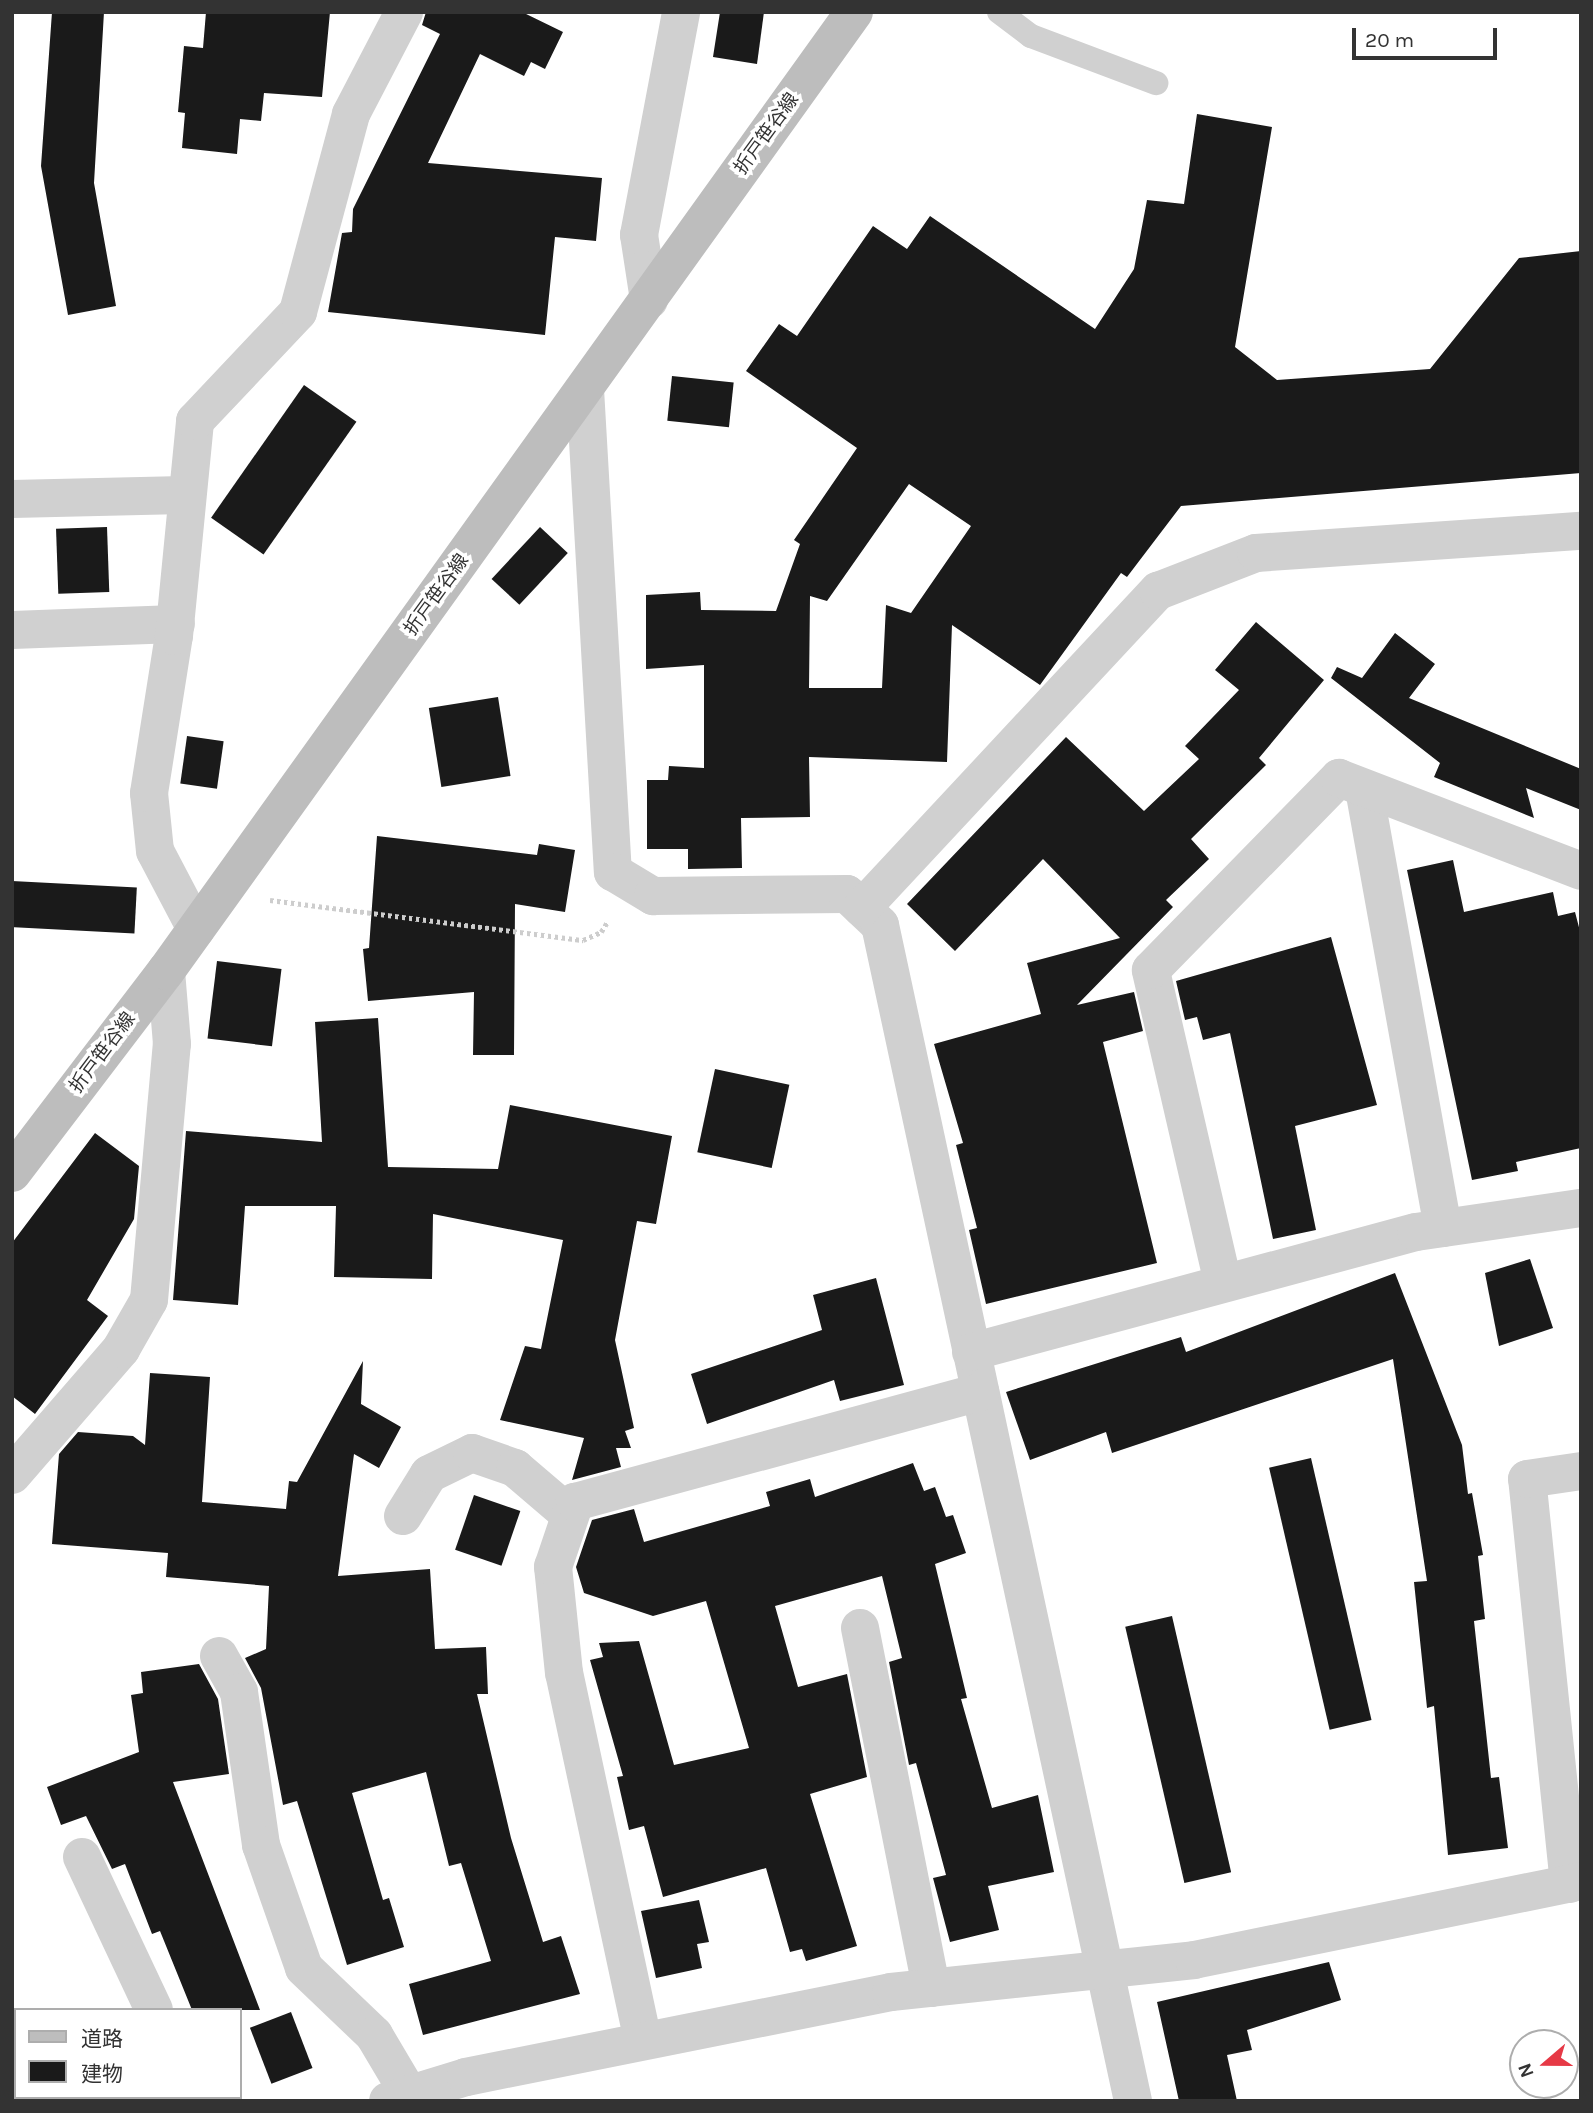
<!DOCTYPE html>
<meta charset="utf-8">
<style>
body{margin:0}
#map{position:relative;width:1593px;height:2113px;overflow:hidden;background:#fff;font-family:Karla,"Noto Sans JP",sans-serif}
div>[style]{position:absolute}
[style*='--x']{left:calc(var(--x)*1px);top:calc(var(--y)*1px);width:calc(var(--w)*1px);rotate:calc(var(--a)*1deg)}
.building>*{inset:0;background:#1a1a1a;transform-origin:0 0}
.path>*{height:4.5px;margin-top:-2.25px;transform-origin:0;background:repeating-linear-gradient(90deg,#cdcdcd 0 3.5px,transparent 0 7px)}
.service>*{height:24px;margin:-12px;padding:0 12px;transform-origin:12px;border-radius:12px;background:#d0d0d0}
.minor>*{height:38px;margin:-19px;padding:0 19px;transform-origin:19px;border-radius:19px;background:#d0d0d0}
.secondary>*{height:38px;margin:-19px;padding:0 19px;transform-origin:19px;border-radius:19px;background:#bdbdbd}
span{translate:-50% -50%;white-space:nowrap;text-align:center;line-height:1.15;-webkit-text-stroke:7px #fff;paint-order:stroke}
.street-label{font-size:19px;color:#333}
.frame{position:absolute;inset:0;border:14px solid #333;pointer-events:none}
.legend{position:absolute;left:14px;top:2008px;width:228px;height:91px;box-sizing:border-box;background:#fff;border:2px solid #adadad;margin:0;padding:9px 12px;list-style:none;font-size:21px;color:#333}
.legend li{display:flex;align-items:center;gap:14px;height:35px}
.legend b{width:35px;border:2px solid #adadad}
.north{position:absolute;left:1509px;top:2029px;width:70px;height:70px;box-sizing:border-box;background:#fff;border:2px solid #adadad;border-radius:50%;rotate:250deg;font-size:19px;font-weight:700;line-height:28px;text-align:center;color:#333}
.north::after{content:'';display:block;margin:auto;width:24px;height:32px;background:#e63946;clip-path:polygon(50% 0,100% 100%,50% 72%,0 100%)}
.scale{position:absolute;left:1352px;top:28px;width:145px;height:32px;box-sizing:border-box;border:4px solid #333;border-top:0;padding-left:9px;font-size:21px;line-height:24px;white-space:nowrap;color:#333;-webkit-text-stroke:5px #fff;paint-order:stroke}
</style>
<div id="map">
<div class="building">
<div style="clip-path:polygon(52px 12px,104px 12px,94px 183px,116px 306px,68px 315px,41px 166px)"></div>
<div style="clip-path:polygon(206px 12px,330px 12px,322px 97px,264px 93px,261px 121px,240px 119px,237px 154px,182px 148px,185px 113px,178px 112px,184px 46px,203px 48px)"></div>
<div style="clip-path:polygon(426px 12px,522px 12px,563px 32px,545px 69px,531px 62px,524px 76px,480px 54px,428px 163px,602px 178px,596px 241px,555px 237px,545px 335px,328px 312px,342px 233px,352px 232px,353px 209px,440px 34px,422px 25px)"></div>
<div style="clip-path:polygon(720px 12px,764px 12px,757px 64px,713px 57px)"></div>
<div style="clip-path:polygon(evenodd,1197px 114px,1272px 127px,1235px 347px,1277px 380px,1430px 369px,1519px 258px,1581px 251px,1581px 473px,1181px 506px,1127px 577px,1121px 573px,1040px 685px,952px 625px,947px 762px,809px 757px,810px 817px,741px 818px,742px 868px,688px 869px,688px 849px,647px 849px,647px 780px,668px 780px,669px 766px,704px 768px,704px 665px,646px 669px,646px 595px,700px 592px,701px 610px,776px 611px,800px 544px,794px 540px,857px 448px,746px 371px,779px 324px,797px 336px,873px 226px,907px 249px,930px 216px,1095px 329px,1134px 269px,1147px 200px,1184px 204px,1197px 114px,909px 484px,971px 526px,911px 613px,886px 605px,882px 688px,809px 688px,810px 596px,827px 601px,909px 484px)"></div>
<div style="left:672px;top:376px;width:62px;height:45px;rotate:6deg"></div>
<div style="left:304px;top:385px;width:64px;height:162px;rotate:35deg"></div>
<div style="left:107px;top:527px;width:65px;height:51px;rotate:88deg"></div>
<div style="left:540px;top:527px;width:38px;height:71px;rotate:43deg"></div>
<div style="clip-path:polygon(1256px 622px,1324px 680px,1259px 758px,1266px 765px,1191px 839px,1209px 859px,1166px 900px,1173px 907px,1077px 1005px,1134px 992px,1143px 1031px,1103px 1042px,1157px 1263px,986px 1304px,969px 1230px,977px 1228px,956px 1145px,963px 1143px,934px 1044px,1041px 1014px,1027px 963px,1120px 938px,1043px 859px,955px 951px,907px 904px,1066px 737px,1144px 811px,1199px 759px,1185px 746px,1239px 690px,1215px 670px)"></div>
<div style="clip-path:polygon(1395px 633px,1435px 664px,1409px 698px,1581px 769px,1581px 810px,1526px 788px,1534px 818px,1434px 777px,1440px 763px,1331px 678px,1337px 667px,1362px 678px)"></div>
<div style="left:498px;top:697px;width:80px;height:70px;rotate:81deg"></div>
<div style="left:187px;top:736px;width:37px;height:48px;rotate:8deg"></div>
<div style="clip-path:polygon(377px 836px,537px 855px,539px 844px,575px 850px,565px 912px,515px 904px,514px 1055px,473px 1055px,474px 992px,368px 1001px,363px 949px,369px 948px)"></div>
<div style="clip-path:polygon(1453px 860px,1464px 912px,1553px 892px,1558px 916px,1575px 912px,1581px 935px,1581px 1148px,1516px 1162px,1518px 1171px,1472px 1180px,1407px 870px)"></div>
<div style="left:12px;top:881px;width:125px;height:46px;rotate:3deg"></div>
<div style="clip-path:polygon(1331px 937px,1377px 1105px,1295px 1126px,1316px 1230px,1273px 1239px,1230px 1033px,1203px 1040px,1197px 1017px,1185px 1020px,1176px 981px)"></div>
<div style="left:217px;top:961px;width:65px;height:78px;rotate:7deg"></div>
<div style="clip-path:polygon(378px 1018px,388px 1167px,498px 1169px,510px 1105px,672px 1136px,656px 1224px,637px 1221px,615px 1340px,634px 1428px,625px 1431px,631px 1448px,616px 1448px,621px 1467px,572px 1480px,584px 1438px,500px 1420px,525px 1346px,541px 1349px,563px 1240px,433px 1214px,432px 1279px,334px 1277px,336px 1206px,245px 1206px,238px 1305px,173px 1300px,186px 1131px,322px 1142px,315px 1022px)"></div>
<div style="left:715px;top:1069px;width:76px;height:85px;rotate:12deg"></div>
<div style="clip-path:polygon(95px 1133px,139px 1166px,134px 1219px,87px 1300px,108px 1316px,35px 1414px,12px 1396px,12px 1243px)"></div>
<div style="clip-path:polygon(1530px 1259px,1553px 1328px,1499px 1346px,1485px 1273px)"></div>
<div style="clip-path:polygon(1395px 1273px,1462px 1445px,1468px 1494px,1472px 1493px,1483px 1555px,1478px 1556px,1485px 1619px,1474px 1621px,1491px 1778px,1499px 1777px,1508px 1848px,1448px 1855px,1434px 1706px,1427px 1708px,1414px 1582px,1427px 1581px,1393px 1359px,1112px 1453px,1106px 1432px,1030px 1460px,1006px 1392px,1181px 1337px,1186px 1352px)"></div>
<div style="clip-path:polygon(876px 1278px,904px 1385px,840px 1401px,834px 1380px,707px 1424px,691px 1374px,822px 1330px,813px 1295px)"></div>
<div style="clip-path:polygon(363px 1361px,361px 1404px,401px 1427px,379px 1468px,354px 1454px,338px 1576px,430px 1569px,435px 1649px,486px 1647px,488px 1694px,477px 1694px,511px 1838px,543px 1942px,561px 1936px,580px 1994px,423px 2035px,409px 1984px,491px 1961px,461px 1863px,449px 1866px,426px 1772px,352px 1793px,383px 1900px,389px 1898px,404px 1947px,347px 1965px,297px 1801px,283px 1805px,261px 1688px,245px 1658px,266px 1649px,269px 1586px,166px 1577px,168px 1553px,52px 1544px,59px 1454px,78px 1432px,133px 1436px,145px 1445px,150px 1373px,210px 1377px,202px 1502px,286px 1509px,289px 1481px,297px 1482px)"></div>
<div style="left:1311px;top:1458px;width:269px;height:43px;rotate:77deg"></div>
<div style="clip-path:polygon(913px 1463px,924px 1491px,935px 1487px,946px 1517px,953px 1515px,966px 1553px,935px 1564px,967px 1698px,961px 1699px,992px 1808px,1038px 1795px,1054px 1872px,988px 1886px,999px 1930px,950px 1942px,933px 1878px,946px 1875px,916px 1763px,909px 1765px,889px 1662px,902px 1658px,882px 1576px,775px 1606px,798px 1687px,847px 1674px,867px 1777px,810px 1794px,857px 1946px,806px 1961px,802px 1949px,790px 1952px,766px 1868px,663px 1897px,644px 1826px,629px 1830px,617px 1777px,623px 1776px,590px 1660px,603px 1657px,599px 1643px,639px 1641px,674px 1765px,749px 1748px,706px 1601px,653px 1616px,584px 1593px,576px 1567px,592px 1520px,634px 1509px,644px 1542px,770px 1506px,766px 1492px,810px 1479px,815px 1497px)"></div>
<div style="left:474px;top:1495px;width:49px;height:58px;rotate:19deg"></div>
<div style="left:1172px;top:1616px;width:263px;height:48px;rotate:77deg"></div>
<div style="clip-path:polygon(199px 1664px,218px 1699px,229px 1774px,173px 1782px,260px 2010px,192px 2010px,160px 1931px,152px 1934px,125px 1864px,112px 1869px,86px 1816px,61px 1825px,47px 1787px,139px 1752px,131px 1695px,143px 1693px,141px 1672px)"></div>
<div style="clip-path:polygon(699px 1900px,709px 1942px,697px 1944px,702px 1968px,656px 1978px,641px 1911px)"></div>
<div style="clip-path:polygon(1329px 1962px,1341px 2000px,1247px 2030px,1252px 2050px,1227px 2055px,1237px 2101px,1179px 2101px,1157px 2002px)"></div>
<div style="left:291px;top:2012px;width:60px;height:44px;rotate:69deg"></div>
</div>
<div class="path">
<div style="--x:270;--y:900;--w:316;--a:7.3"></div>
<div style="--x:583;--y:940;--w:20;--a:-24"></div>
<div style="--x:601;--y:932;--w:13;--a:-58"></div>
</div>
<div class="service">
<div style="--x:999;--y:12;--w:40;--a:37"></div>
<div style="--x:1031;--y:36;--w:134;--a:20.6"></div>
</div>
<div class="minor">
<div style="--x:649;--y:300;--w:66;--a:-98.7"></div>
<div style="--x:639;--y:235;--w:227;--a:-79.3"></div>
<div style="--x:585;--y:389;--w:484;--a:86.7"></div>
<div style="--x:613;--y:872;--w:47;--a:31"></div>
<div style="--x:653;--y:896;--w:194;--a:-0.6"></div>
<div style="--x:847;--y:894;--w:45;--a:43.2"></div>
<div style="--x:880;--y:925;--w:1203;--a:77.86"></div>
<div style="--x:12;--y:499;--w:172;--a:-1.3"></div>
<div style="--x:12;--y:630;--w:164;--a:-2.1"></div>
<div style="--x:1364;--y:789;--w:446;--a:79.8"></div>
<div style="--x:862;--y:908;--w:434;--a:-47"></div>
<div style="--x:1158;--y:591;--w:105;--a:-21.2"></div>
<div style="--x:1256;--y:553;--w:326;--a:-3.9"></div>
<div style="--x:196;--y:929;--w:88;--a:-117.7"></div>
<div style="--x:155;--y:851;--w:58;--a:-95.9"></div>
<div style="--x:149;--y:793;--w:159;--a:-81"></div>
<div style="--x:174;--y:636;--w:216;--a:-84.4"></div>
<div style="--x:195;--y:421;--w:150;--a:-46.6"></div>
<div style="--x:298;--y:312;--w:205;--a:-75"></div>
<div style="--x:351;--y:114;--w:115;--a:-62.5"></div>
<div style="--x:1223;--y:1283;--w:321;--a:-103"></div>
<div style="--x:1151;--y:970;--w:269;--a:-45.6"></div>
<div style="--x:1339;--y:778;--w:259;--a:21"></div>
<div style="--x:971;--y:1352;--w:461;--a:-15.1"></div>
<div style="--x:1416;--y:1232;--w:167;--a:-8.3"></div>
<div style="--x:12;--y:1475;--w:167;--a:-49.1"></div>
<div style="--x:121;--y:1349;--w:56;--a:-60.3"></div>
<div style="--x:149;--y:1300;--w:257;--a:-84.9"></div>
<div style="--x:172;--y:1044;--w:73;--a:-94.7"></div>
<div style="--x:403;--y:1516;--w:49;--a:-58.2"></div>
<div style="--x:429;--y:1474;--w:48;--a:-26"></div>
<div style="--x:472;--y:1453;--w:46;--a:19.2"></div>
<div style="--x:515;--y:1468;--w:72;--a:40.5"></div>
<div style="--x:860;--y:1628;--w:367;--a:78.8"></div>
<div style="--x:219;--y:1656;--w:41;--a:60.9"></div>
<div style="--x:239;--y:1692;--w:155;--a:81.8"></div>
<div style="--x:261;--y:1845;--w:130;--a:70.7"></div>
<div style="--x:304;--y:1968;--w:97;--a:43.7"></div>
<div style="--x:374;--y:2035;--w:69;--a:59.3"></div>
<div style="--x:82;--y:1857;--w:169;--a:64.8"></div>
<div style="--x:1569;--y:1884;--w:407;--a:-95.9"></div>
<div style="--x:1527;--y:1479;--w:55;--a:-8.4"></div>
<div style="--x:643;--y:2041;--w:376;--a:-102.1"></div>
<div style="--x:564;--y:1673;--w:107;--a:-95.9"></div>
<div style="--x:553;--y:1567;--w:69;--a:-71.3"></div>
<div style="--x:575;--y:1502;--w:420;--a:-15.2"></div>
<div style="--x:209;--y:2097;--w:5;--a:53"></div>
<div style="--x:388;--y:2101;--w:82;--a:-17.1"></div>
<div style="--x:466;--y:2077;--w:433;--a:-11.3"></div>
<div style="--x:891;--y:1992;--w:305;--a:-6"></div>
<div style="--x:1194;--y:1960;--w:395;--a:-11.5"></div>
</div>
<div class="secondary">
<div style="--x:12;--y:1173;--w:254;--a:-52.7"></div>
<div style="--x:166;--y:971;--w:1180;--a:-54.34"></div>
</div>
<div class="street-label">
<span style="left:767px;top:134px;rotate:-54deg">折戸笹谷線</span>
<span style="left:437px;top:595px;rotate:-54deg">折戸笹谷線</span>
<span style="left:103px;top:1053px;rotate:-53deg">折戸笹谷線</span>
</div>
<div class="frame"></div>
<ul class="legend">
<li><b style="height:9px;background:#bdbdbd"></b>道路</li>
<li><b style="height:19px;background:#1a1a1a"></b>建物</li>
</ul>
<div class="north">N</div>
<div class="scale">20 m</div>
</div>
